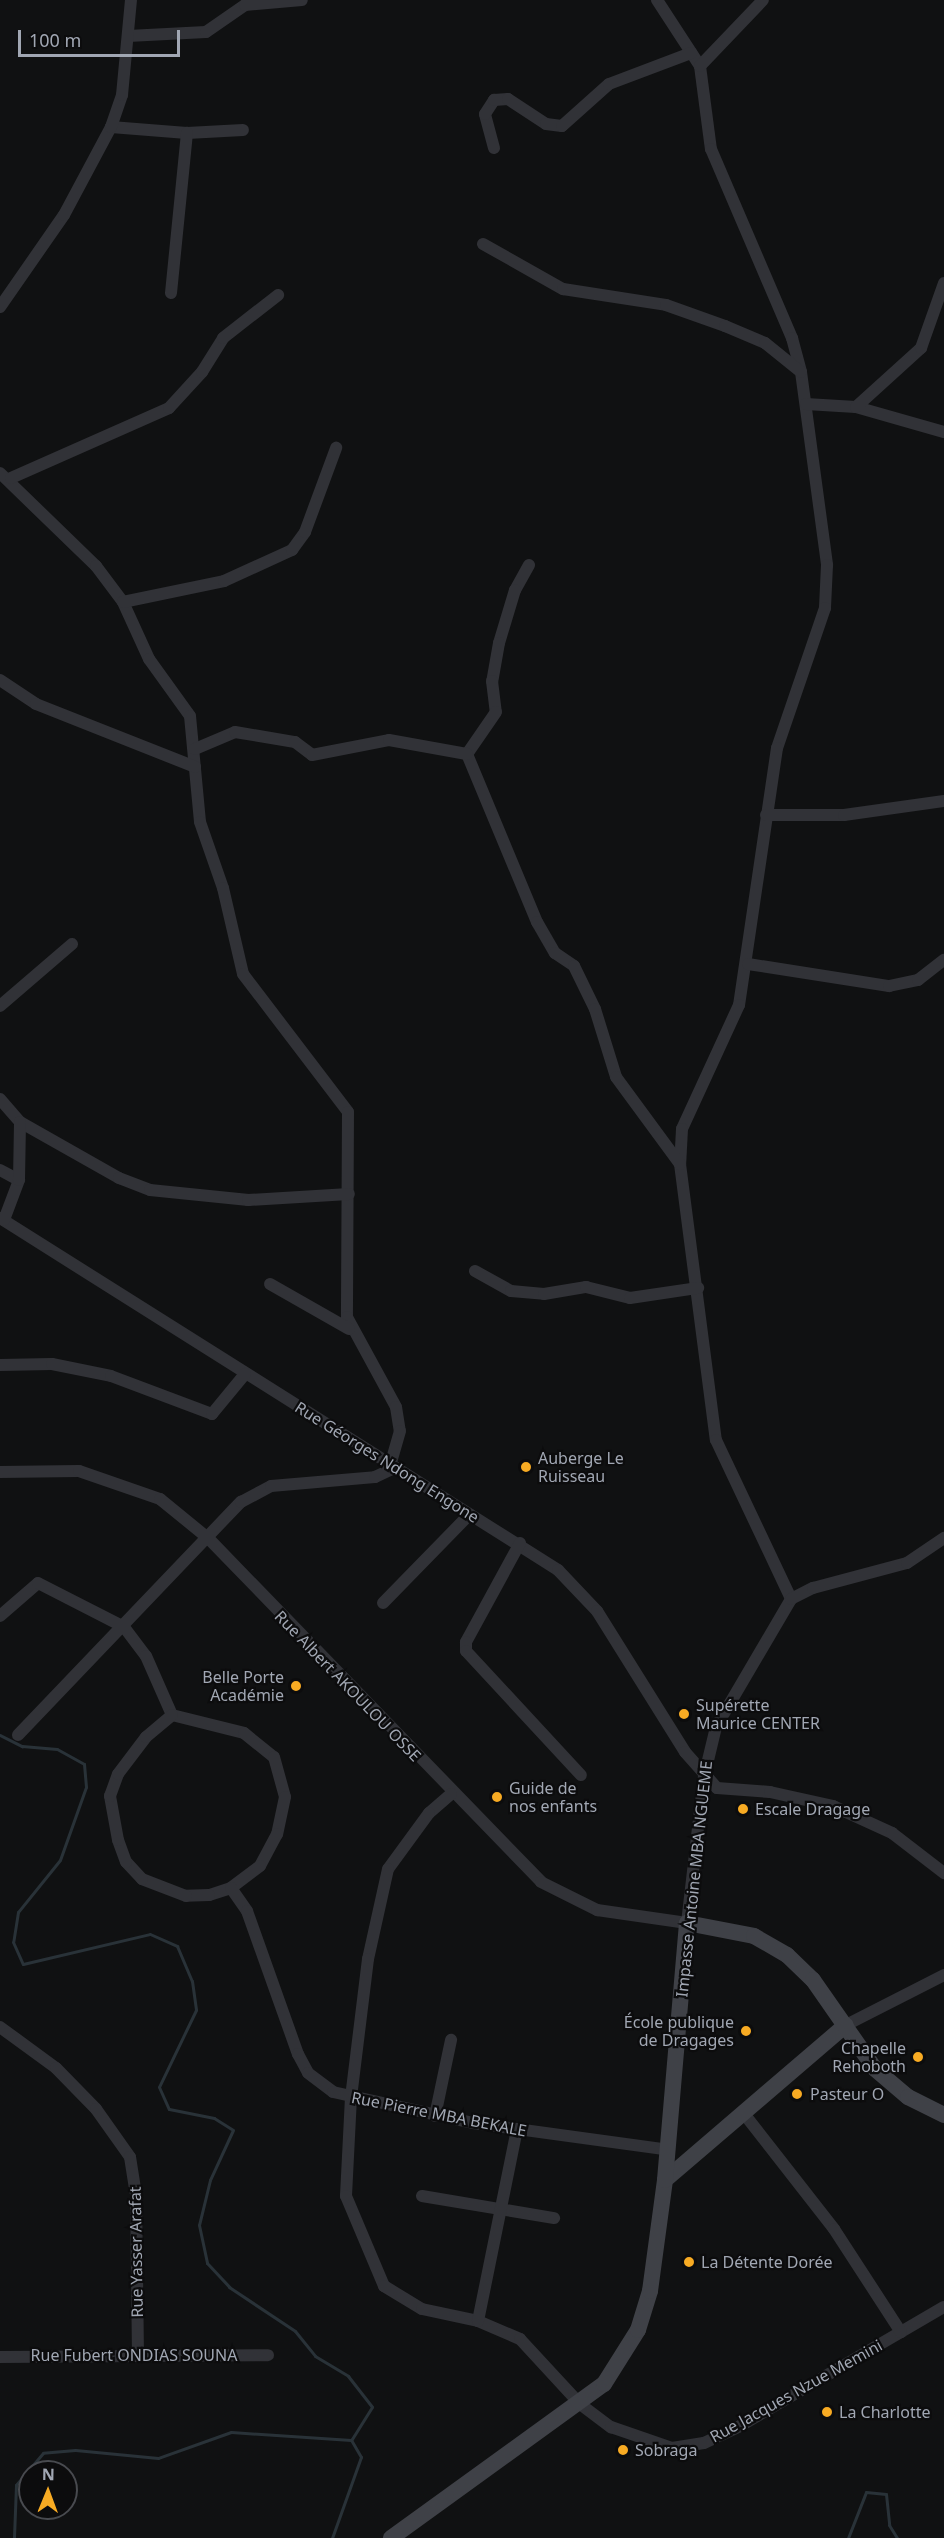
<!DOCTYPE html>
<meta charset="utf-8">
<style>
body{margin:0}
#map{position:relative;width:944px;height:2538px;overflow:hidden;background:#101112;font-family:"Noto Sans",sans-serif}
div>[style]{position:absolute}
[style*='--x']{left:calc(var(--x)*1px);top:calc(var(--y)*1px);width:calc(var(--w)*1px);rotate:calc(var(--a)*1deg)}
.stream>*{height:3px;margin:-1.5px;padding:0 1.5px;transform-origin:1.5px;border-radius:1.5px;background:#293238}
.minor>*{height:12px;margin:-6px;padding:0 6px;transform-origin:6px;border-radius:6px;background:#313237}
.secondary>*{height:16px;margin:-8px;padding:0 8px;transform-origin:8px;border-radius:8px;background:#3f4147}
.dots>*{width:16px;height:16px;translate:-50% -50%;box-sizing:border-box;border:3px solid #0c0c0d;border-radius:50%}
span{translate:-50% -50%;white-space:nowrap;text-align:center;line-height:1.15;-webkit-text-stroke:4.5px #0c0c0d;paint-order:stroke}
.poi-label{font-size:16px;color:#a1a7b3}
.left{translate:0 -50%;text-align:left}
.right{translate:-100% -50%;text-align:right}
.street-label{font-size:16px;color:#a1a7b3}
.north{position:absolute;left:18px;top:2460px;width:60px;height:60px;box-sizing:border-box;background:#0c0c0d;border:2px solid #484a4f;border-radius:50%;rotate:1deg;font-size:16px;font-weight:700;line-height:24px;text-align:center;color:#a1a7b3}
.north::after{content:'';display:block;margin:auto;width:21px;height:27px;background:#f8ab23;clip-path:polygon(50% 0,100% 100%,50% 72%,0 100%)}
.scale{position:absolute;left:18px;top:30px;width:162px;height:27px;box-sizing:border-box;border:3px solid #a1a7b3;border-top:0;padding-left:8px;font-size:18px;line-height:21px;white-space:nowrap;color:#a1a7b3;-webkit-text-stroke:4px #0c0c0d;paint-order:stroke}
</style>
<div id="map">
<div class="stream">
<div style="--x:0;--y:1735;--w:25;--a:27"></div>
<div style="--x:22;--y:1746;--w:35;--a:5"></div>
<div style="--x:57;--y:1749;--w:31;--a:29"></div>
<div style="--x:84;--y:1764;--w:23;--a:85"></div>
<div style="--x:86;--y:1787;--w:77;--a:109.6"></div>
<div style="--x:60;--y:1860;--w:67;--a:128.9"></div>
<div style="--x:18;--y:1912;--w:30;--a:99"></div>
<div style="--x:13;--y:1942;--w:24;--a:66"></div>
<div style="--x:23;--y:1964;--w:130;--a:-13.3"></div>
<div style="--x:150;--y:1934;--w:30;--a:24"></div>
<div style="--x:177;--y:1946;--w:38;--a:67"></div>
<div style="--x:192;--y:1981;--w:29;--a:82"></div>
<div style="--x:196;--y:2010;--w:85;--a:115.7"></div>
<div style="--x:159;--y:2087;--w:24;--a:66"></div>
<div style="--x:169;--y:2109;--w:46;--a:11.3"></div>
<div style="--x:214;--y:2118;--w:22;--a:32"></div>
<div style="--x:233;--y:2130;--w:55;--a:114.7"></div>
<div style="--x:210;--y:2180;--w:46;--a:103.7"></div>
<div style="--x:199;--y:2225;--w:39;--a:78"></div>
<div style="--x:207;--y:2263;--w:33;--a:47"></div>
<div style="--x:229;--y:2287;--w:79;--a:33.7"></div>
<div style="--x:295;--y:2331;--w:32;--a:51"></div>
<div style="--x:315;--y:2356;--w:39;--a:31"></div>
<div style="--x:348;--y:2376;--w:39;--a:52"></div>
<div style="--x:372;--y:2407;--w:39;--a:122"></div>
<div style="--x:351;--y:2440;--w:120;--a:-176.2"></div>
<div style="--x:231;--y:2432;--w:77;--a:160.4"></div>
<div style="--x:158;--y:2458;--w:83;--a:-174.5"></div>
<div style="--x:75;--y:2450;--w:32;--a:175"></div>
<div style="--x:43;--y:2453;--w:42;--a:130.2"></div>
<div style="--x:16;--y:2485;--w:53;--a:92.2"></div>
<div style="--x:332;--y:2538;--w:86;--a:-70.3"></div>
<div style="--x:361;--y:2457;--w:20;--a:-120"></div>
<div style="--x:848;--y:2538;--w:49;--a:-68.6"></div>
<div style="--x:866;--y:2492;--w:20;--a:6"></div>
<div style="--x:886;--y:2494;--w:31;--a:84"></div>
<div style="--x:889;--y:2525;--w:15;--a:58"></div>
</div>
<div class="minor">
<div style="--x:657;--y:0;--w:79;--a:56.9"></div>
<div style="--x:700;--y:66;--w:84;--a:82.5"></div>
<div style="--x:711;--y:149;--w:206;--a:66.8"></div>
<div style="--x:792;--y:338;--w:35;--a:75"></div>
<div style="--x:801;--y:372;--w:195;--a:82.3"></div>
<div style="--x:827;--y:565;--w:43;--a:92.7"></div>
<div style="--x:825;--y:608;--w:148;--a:108.9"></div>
<div style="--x:777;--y:748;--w:260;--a:98.4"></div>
<div style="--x:739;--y:1005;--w:136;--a:114.7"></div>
<div style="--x:682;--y:1129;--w:35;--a:93"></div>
<div style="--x:680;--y:1164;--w:278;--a:82.6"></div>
<div style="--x:716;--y:1440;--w:176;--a:64.7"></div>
<div style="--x:128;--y:36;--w:78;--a:-2.9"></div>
<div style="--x:206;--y:32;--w:47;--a:-34.7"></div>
<div style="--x:245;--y:5;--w:57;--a:-5"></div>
<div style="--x:700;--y:66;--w:91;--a:-46.3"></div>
<div style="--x:111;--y:127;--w:76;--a:4.5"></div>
<div style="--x:187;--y:133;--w:56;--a:-3.1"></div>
<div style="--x:494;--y:148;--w:35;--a:-105"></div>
<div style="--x:485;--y:114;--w:17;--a:-57"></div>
<div style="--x:494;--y:100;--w:14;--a:-4"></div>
<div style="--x:508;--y:99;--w:45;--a:33.3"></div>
<div style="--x:546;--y:124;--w:16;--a:7"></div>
<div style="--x:562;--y:126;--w:63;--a:-41.8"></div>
<div style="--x:609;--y:84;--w:88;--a:-20.7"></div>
<div style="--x:483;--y:244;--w:92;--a:29.4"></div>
<div style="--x:563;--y:289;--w:104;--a:8.8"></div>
<div style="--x:666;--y:305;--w:63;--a:19.6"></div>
<div style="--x:725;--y:326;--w:43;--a:23"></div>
<div style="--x:765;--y:343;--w:46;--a:38.9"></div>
<div style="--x:171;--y:293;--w:161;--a:-84.3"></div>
<div style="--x:0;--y:307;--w:112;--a:-55.2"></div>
<div style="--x:64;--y:215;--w:100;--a:-61.9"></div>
<div style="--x:111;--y:127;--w:34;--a:-71"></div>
<div style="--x:122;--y:95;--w:95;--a:-84.6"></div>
<div style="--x:806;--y:404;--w:50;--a:3.4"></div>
<div style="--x:856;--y:407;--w:91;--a:15.9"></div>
<div style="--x:856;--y:407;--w:88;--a:-42.2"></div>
<div style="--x:921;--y:348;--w:69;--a:-70.5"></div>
<div style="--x:0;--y:473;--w:134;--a:44.1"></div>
<div style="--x:96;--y:566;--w:45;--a:53.1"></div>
<div style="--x:123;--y:602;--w:63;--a:65.5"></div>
<div style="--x:149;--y:659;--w:70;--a:54.3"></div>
<div style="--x:190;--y:716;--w:106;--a:84.6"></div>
<div style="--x:200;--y:822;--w:70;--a:70.8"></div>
<div style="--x:223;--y:888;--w:88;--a:76.9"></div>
<div style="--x:243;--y:974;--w:173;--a:52.7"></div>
<div style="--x:348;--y:1112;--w:205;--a:90.3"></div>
<div style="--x:347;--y:1317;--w:102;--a:61.4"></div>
<div style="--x:396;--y:1407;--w:24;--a:81"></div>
<div style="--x:400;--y:1431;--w:35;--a:106"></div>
<div style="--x:11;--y:478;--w:173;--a:-23.9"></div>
<div style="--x:169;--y:408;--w:49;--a:-47.5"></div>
<div style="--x:202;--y:372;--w:40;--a:-58"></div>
<div style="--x:223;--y:338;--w:70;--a:-38"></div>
<div style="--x:529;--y:565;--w:29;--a:119"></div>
<div style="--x:515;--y:590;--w:55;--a:106.8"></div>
<div style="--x:499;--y:643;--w:39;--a:100"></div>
<div style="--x:492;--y:681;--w:31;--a:83"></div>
<div style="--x:496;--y:712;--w:51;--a:124.6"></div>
<div style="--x:467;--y:754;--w:182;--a:67.4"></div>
<div style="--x:537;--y:922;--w:36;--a:60"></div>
<div style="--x:555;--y:953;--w:23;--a:34"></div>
<div style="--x:574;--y:966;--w:48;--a:64"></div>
<div style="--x:595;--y:1009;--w:71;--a:72.8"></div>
<div style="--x:616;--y:1077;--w:108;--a:53.7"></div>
<div style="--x:123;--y:602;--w:103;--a:-11.7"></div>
<div style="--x:224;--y:581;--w:75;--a:-24.5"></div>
<div style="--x:292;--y:550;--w:22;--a:-54"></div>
<div style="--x:305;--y:532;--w:90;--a:-69.7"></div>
<div style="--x:0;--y:680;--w:43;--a:33.7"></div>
<div style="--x:36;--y:704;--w:171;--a:21.6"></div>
<div style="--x:195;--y:749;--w:43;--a:-23"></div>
<div style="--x:235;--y:732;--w:61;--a:9.5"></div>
<div style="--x:295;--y:742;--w:21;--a:37"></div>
<div style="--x:312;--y:755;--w:78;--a:-11"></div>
<div style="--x:389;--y:740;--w:79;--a:10.2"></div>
<div style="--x:766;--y:815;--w:78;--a:0"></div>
<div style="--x:844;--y:815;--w:101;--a:-8"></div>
<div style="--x:748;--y:964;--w:143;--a:8.9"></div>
<div style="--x:889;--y:986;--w:30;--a:-12"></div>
<div style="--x:918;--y:980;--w:33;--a:-38"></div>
<div style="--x:0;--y:1006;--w:95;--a:-40.7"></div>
<div style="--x:0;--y:1099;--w:30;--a:49"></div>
<div style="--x:20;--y:1122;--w:114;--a:29.5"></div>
<div style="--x:119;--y:1178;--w:33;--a:21"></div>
<div style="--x:150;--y:1190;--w:99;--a:5.8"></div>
<div style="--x:248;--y:1200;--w:101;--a:-3.4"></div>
<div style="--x:0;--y:1170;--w:21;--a:28"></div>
<div style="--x:0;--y:1218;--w:660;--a:32.24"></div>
<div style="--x:558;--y:1570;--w:57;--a:46.4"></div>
<div style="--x:597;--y:1611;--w:166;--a:58"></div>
<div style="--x:685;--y:1752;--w:48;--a:48.4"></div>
<div style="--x:717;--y:1788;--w:53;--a:4.3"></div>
<div style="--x:770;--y:1792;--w:65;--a:12.5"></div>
<div style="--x:833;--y:1806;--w:65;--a:24.6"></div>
<div style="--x:892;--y:1833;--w:66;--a:37.6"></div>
<div style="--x:4;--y:1220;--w:43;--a:-69.4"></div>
<div style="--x:19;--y:1180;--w:58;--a:-89"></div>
<div style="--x:475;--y:1271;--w:41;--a:29.1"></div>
<div style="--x:511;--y:1291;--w:33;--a:5"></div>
<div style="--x:544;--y:1294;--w:43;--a:-9.5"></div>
<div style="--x:586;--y:1287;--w:45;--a:14"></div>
<div style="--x:630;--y:1298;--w:69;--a:-8.4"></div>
<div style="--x:270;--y:1284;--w:91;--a:29.7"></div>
<div style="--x:0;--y:1365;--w:52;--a:-1.1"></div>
<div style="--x:52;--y:1364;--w:60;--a:11.5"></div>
<div style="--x:111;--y:1376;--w:108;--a:20.6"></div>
<div style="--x:212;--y:1414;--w:52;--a:-50.5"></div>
<div style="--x:0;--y:1472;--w:79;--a:-0.7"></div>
<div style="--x:79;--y:1471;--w:86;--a:19.1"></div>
<div style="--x:160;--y:1499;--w:63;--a:39.2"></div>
<div style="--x:209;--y:1539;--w:477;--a:45.9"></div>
<div style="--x:541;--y:1882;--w:63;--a:26.6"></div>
<div style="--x:597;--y:1910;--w:91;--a:8.2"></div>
<div style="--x:687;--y:1923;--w:147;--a:-83.4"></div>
<div style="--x:704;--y:1777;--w:51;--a:-76.5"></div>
<div style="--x:716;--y:1727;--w:148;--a:-59.6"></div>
<div style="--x:791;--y:1599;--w:25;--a:-27"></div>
<div style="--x:813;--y:1588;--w:97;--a:-14.9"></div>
<div style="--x:907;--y:1563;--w:45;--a:-34"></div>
<div style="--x:520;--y:1543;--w:113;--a:118.6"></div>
<div style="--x:466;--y:1642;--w:9;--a:90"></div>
<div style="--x:466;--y:1651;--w:169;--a:47.2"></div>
<div style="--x:383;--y:1603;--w:124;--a:-45.7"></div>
<div style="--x:0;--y:1616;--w:50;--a:-41"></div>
<div style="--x:38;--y:1583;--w:97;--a:27.1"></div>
<div style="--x:124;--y:1627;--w:36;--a:53"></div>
<div style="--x:146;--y:1656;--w:64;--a:66.2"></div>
<div style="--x:172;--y:1715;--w:74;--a:14"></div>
<div style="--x:244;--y:1733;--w:38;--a:39"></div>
<div style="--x:274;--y:1757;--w:41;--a:74.6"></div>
<div style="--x:285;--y:1797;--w:38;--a:102"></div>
<div style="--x:277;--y:1834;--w:36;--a:118"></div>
<div style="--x:260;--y:1866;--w:36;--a:143"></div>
<div style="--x:231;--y:1888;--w:23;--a:162"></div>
<div style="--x:209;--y:1895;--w:23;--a:178"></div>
<div style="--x:186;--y:1896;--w:47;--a:-158.9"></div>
<div style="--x:142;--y:1879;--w:23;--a:-133"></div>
<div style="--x:126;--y:1862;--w:23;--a:-110"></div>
<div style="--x:118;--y:1840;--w:45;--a:-100.3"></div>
<div style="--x:110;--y:1796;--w:23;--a:-70"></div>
<div style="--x:118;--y:1774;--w:46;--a:-52.9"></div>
<div style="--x:146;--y:1737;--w:34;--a:-40"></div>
<div style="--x:18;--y:1735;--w:323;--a:-46.3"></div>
<div style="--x:241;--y:1502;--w:34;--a:-28"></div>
<div style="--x:271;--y:1486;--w:104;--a:-4.9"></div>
<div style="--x:375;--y:1477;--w:21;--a:-25"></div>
<div style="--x:451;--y:1794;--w:29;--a:139"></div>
<div style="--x:429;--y:1813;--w:69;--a:126.2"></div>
<div style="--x:388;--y:1869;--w:92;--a:102.5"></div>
<div style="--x:368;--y:1959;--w:139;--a:97"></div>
<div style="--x:351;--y:2097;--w:99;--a:92.9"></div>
<div style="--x:346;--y:2196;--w:98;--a:67.1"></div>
<div style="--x:384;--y:2286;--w:44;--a:31.2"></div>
<div style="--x:422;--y:2309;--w:57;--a:12.1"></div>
<div style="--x:478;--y:2321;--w:46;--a:23.2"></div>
<div style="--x:520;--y:2339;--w:88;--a:47.3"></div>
<div style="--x:580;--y:2404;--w:39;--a:37"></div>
<div style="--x:611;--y:2427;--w:65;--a:19"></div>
<div style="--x:672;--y:2448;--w:32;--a:-9"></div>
<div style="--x:704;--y:2443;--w:40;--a:-25"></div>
<div style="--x:740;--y:2426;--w:236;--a:-30.3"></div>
<div style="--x:231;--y:1888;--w:28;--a:55"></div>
<div style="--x:247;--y:1911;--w:152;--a:70.4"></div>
<div style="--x:298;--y:2054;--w:21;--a:62"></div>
<div style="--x:308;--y:2073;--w:31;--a:37"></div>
<div style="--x:333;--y:2092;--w:143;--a:12.5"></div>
<div style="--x:473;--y:2123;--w:198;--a:7.8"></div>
<div style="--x:846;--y:2025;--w:110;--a:-27"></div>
<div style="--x:0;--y:2027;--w:69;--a:36.2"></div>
<div style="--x:56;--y:2068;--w:57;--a:45.7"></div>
<div style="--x:96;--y:2109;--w:59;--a:54.7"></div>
<div style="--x:130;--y:2157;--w:36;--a:81"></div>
<div style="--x:136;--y:2193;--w:161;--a:89.3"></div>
<div style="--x:745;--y:2115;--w:145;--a:52"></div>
<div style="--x:834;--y:2229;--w:123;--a:57"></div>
<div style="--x:435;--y:2116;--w:78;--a:-78.1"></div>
<div style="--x:422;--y:2196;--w:134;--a:9.5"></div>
<div style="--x:478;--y:2321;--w:195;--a:-78.5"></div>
<div style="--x:0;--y:2357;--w:268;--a:-0.4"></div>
</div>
<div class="secondary">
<div style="--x:665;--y:2180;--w:238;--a:-40.6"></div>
<div style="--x:391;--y:2538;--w:263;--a:-35.9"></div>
<div style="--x:604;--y:2384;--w:64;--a:-57.8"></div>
<div style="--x:638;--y:2330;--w:41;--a:-72.9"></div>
<div style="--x:650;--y:2291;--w:112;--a:-82.3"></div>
<div style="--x:665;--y:2180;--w:258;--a:-85.1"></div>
<div style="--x:687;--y:1923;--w:68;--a:11"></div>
<div style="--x:754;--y:1936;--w:38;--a:30"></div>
<div style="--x:787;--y:1955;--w:36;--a:44"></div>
<div style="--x:813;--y:1980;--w:108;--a:55.1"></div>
<div style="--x:875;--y:2069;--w:43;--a:40.3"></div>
<div style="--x:908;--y:2097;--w:40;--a:26.6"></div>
</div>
<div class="dots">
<div style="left:526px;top:1467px;background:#f8ab23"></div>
<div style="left:296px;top:1686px;background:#f8ab23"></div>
<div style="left:684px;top:1714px;background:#f8ab23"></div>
<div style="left:497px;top:1797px;background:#f8ab23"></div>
<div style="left:743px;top:1809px;background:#f8ab23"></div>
<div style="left:746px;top:2031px;background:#f8ab23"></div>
<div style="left:918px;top:2057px;background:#f8ab23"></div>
<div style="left:797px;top:2094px;background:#f8ab23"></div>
<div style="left:689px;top:2262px;background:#f8ab23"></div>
<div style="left:827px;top:2412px;background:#f8ab23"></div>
<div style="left:623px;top:2450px;background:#f8ab23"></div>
</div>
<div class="poi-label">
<span class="left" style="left:538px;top:1467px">Auberge Le<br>Ruisseau</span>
<span class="right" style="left:284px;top:1686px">Belle Porte<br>Académie</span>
<span class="left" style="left:696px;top:1714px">Supérette<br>Maurice CENTER</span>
<span class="left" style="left:509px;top:1797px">Guide de<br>nos enfants</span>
<span class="left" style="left:755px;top:1809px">Escale Dragage</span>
<span class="right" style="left:734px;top:2031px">École publique<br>de Dragages</span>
<span class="right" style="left:906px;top:2057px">Chapelle<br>Rehoboth</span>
<span class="left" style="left:810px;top:2094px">Pasteur O</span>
<span class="left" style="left:701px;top:2262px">La Détente Dorée</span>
<span class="left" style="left:839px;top:2412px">La Charlotte</span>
<span class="left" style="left:635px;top:2450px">Sobraga</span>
</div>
<div class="street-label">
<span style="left:387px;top:1462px;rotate:32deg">Rue Géorges Ndong Engone</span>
<span style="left:348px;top:1686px;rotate:46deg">Rue Albert AKOULOU OSSE</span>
<span style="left:694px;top:1879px;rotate:-84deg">Impasse Antoine MBA NGUEME</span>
<span style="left:439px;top:2114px;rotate:11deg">Rue Pierre MBA BEKALE</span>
<span style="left:136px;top:2252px;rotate:-91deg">Rue Yasser Arafat</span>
<span style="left:134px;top:2355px">Rue Fubert ONDIAS SOUNA</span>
<span style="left:796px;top:2391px;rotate:-29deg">Rue Jacques Nzue Memini</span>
</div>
<div class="north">N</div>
<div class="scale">100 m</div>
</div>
